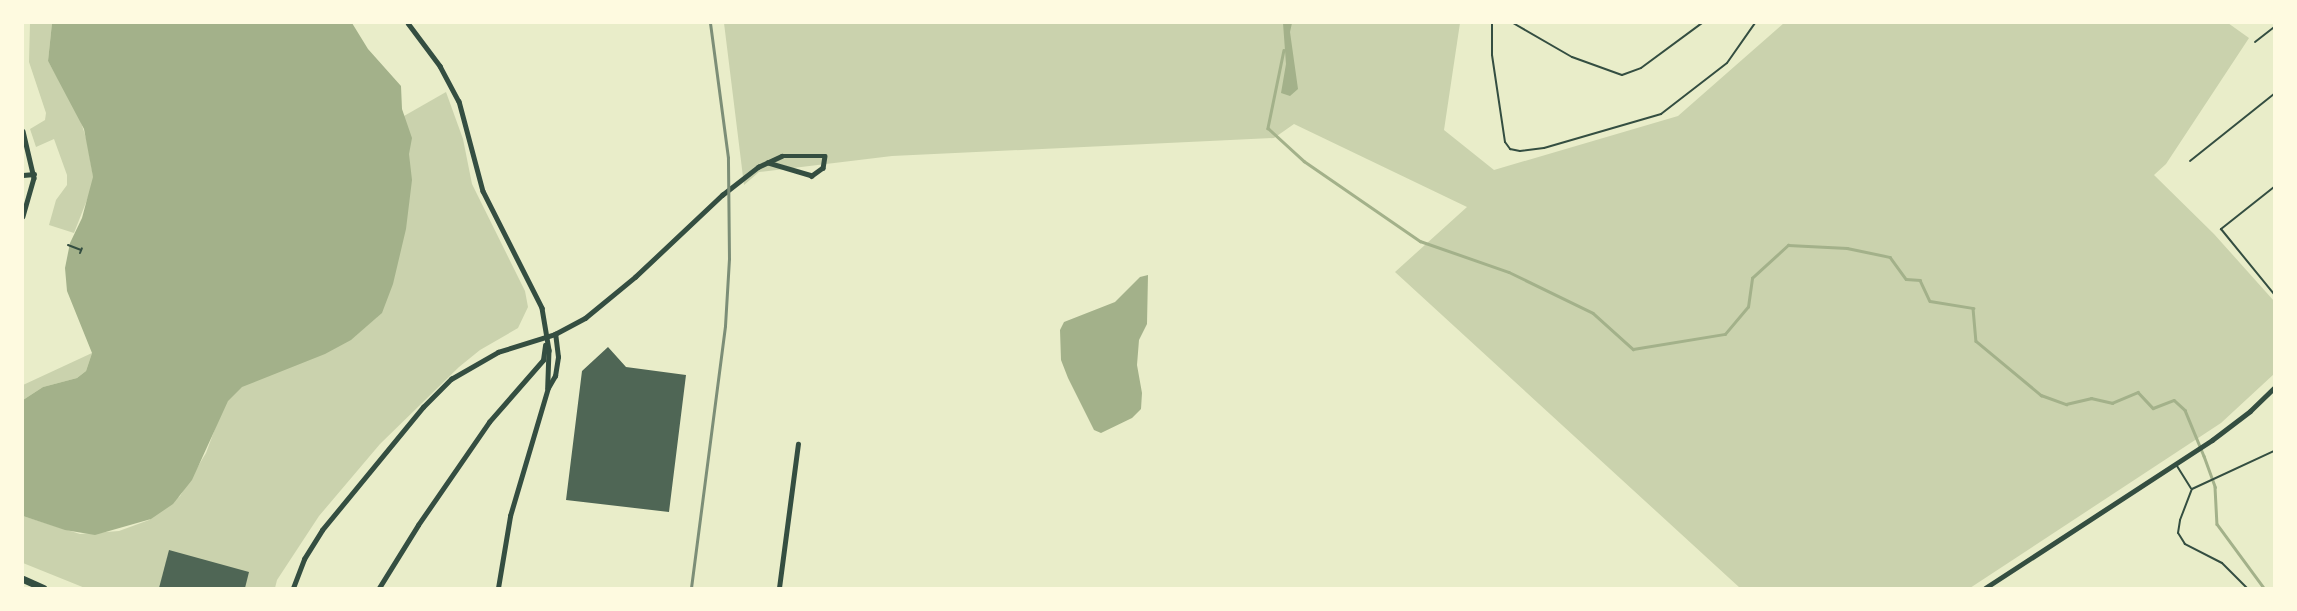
<!DOCTYPE html>
<style>
body{margin:0}
#map{position:relative;width:2297px;height:611px;overflow:hidden;background:#e9edc9;font-family:"IBM Plex Sans",sans-serif}
div>[style]{position:absolute}
[style*='--x']{left:calc(var(--x)*1px);top:calc(var(--y)*1px);width:calc(var(--w)*1px);rotate:calc(var(--a)*1deg)}
.green>*{inset:0;background:#cad2ad}
.water>*{inset:0;background:#a3b18a}
.stream>*{height:2.5px;margin:-1.25px;padding:0 1.25px;transform-origin:1.25px;border-radius:1.25px;background:#a3b18a}
.building>*{inset:0;background:#4f6655}
.path>*{height:2px;margin:-1px;padding:0 1px;transform-origin:1px;border-radius:1px;background:#344e41}
.service>*{height:2px;margin:-1px;padding:0 1px;transform-origin:1px;border-radius:1px;background:#344e41}
.minor>*{height:4.5px;margin:-2.25px;padding:0 2.25px;transform-origin:2.25px;border-radius:2.25px;background:#344e41}
.tertiary>*{height:5px;margin:-2.5px;padding:0 2.5px;transform-origin:2.5px;border-radius:2.5px;background:#344e41}
.trunk>*{height:7px;margin:-3.5px;padding:0 3.5px;transform-origin:3.5px;border-radius:3.5px;background:#344e41}
.rail>*{height:2.5px;margin:-1.25px;padding:0 1.25px;transform-origin:1.25px;border-radius:1.25px;background:#7c8e77}
span{translate:-50% -50%;white-space:nowrap;text-align:center;line-height:1.15;-webkit-text-stroke:7px #fefae0;paint-order:stroke}
.frame{position:absolute;inset:0;border:24px solid #fefae0;pointer-events:none}
</style>
<div id="map">
<div class="green">
<div style="clip-path:polygon(30px 23px,52px 23px,48px 61px,79px 116px,87px 141px,94px 182px,74px 233px,49px 225px,56px 200px,67px 185px,67px 175px,54px 139px,36px 147px,30px 129px,45px 120px,46px 113px,29px 62px)"></div>
<div style="clip-path:polygon(724px 23px,1460px 23px,1444px 130px,1494px 170px,1678px 116px,1784px 23px,2228px 23px,2249px 38px,2166px 164px,2154px 175px,2214px 234px,2274px 301px,2274px 374px,2221px 423px,1970px 588px,1740px 588px,1395px 272px,1467px 207px,1294px 124px,1274px 138px,892px 156px,759px 172px,744px 185px)"></div>
<div style="clip-path:polygon(446px 92px,463px 139px,472px 184px,525px 291px,528px 307px,518px 328px,480px 350px,459px 367px,380px 444px,319px 516px,277px 580px,275px 588px,85px 588px,23px 563px,23px 516px,80px 534px,119px 531px,149px 520px,180px 496px,206px 453px,226px 399px,241px 386px,355px 336px,377px 317px,404px 116px)"></div>
<div style="clip-path:polygon(92px 353px,86px 371px,77px 378px,43px 387px,23px 400px,23px 385px)"></div>
</div>
<div class="water">
<div style="clip-path:polygon(52px 23px,352px 23px,368px 49px,401px 86px,402px 109px,412px 138px,409px 154px,412px 180px,406px 229px,393px 284px,382px 313px,351px 340px,325px 354px,242px 387px,228px 401px,192px 480px,173px 504px,151px 519px,95px 535px,65px 530px,23px 516px,23px 400px,43px 387px,77px 378px,86px 371px,92px 353px,67px 291px,65px 268px,70px 243px,82px 218px,93px 177px,84px 129px,48px 61px)"></div>
<div style="clip-path:polygon(1283px 23px,1292px 23px,1290px 32px,1298px 89px,1290px 96px,1281px 93px,1286px 64px)"></div>
<div style="clip-path:polygon(1148px 275px,1147px 324px,1139px 340px,1137px 365px,1142px 393px,1141px 409px,1132px 418px,1101px 433px,1094px 430px,1068px 378px,1061px 360px,1060px 330px,1064px 322px,1115px 302px,1140px 277px)"></div>
</div>
<div class="stream">
<div style="--x:1284;--y:50;--w:80;--a:101.6"></div>
<div style="--x:1268;--y:128;--w:49;--a:42.5"></div>
<div style="--x:1304;--y:161;--w:141;--a:34.6"></div>
<div style="--x:1420;--y:241;--w:94;--a:19.2"></div>
<div style="--x:1509;--y:272;--w:93;--a:26"></div>
<div style="--x:1593;--y:313;--w:54;--a:42"></div>
<div style="--x:1633;--y:349;--w:93;--a:-9.3"></div>
<div style="--x:1725;--y:334;--w:35;--a:-50"></div>
<div style="--x:1748;--y:307;--w:29;--a:-82"></div>
<div style="--x:1752;--y:278;--w:49;--a:-42.5"></div>
<div style="--x:1788;--y:245;--w:59;--a:2.9"></div>
<div style="--x:1847;--y:248;--w:44;--a:11.8"></div>
<div style="--x:1890;--y:257;--w:27;--a:54"></div>
<div style="--x:1906;--y:279;--w:14;--a:4"></div>
<div style="--x:1920;--y:280;--w:23;--a:65"></div>
<div style="--x:1930;--y:301;--w:44;--a:9.2"></div>
<div style="--x:1973;--y:308;--w:33;--a:85"></div>
<div style="--x:1976;--y:341;--w:85;--a:39.7"></div>
<div style="--x:2041;--y:395;--w:27;--a:20"></div>
<div style="--x:2066;--y:404;--w:26;--a:-13"></div>
<div style="--x:2091;--y:398;--w:22;--a:13"></div>
<div style="--x:2112;--y:403;--w:28;--a:-23"></div>
<div style="--x:2138;--y:392;--w:22;--a:47"></div>
<div style="--x:2153;--y:408;--w:22;--a:-21"></div>
<div style="--x:2174;--y:400;--w:15;--a:42"></div>
<div style="--x:2185;--y:410;--w:50;--a:67.6"></div>
<div style="--x:2204;--y:456;--w:33;--a:70"></div>
<div style="--x:2215;--y:487;--w:37;--a:87"></div>
<div style="--x:2217;--y:524;--w:79;--a:53.7"></div>
</div>
<div class="building">
<div style="clip-path:polygon(608px 347px,626px 367px,686px 375px,669px 512px,566px 500px,582px 371px)"></div>
<div style="clip-path:polygon(169px 550px,249px 572px,245px 588px,159px 588px)"></div>
</div>
<div class="path">
<div style="--x:2255;--y:42;--w:24;--a:-38"></div>
<div style="--x:2190;--y:161;--w:107;--a:-38.6"></div>
<div style="--x:2274;--y:187;--w:68;--a:141.6"></div>
<div style="--x:2221;--y:229;--w:84;--a:50.8"></div>
<div style="--x:68;--y:245;--w:14;--a:21"></div>
<div style="--x:80;--y:253;--w:5;--a:-68"></div>
</div>
<div class="service">
<div style="--x:1492;--y:23;--w:32;--a:90"></div>
<div style="--x:1492;--y:55;--w:88;--a:81.5"></div>
<div style="--x:1505;--y:142;--w:9;--a:54"></div>
<div style="--x:1510;--y:149;--w:10;--a:11"></div>
<div style="--x:1520;--y:151;--w:24;--a:-7"></div>
<div style="--x:1544;--y:148;--w:122;--a:-16.2"></div>
<div style="--x:1661;--y:114;--w:83;--a:-37.7"></div>
<div style="--x:1727;--y:63;--w:49;--a:-55"></div>
<div style="--x:1513;--y:23;--w:68;--a:30"></div>
<div style="--x:1572;--y:57;--w:53;--a:19.8"></div>
<div style="--x:1622;--y:75;--w:20;--a:-20"></div>
<div style="--x:1641;--y:68;--w:76;--a:-36.4"></div>
<div style="--x:2177;--y:466;--w:26;--a:58"></div>
<div style="--x:2247;--y:588;--w:35;--a:-135"></div>
<div style="--x:2222;--y:563;--w:42;--a:-152.8"></div>
<div style="--x:2185;--y:544;--w:13;--a:-122"></div>
<div style="--x:2178;--y:533;--w:13;--a:-81"></div>
<div style="--x:2180;--y:520;--w:33;--a:-69"></div>
<div style="--x:2192;--y:489;--w:90;--a:-24.9"></div>
</div>
<div class="minor">
<div style="--x:408;--y:23;--w:54;--a:53.3"></div>
<div style="--x:440;--y:66;--w:40;--a:62"></div>
<div style="--x:459;--y:101;--w:93;--a:75.1"></div>
<div style="--x:483;--y:191;--w:131;--a:63.2"></div>
<div style="--x:542;--y:308;--w:43;--a:80.5"></div>
<div style="--x:549;--y:350;--w:38;--a:92"></div>
<div style="--x:23;--y:131;--w:48;--a:76.8"></div>
<div style="--x:34;--y:178;--w:40;--a:106"></div>
<div style="--x:23;--y:175;--w:11;--a:-5"></div>
<div style="--x:293;--y:588;--w:31;--a:-69"></div>
<div style="--x:304;--y:559;--w:34;--a:-58"></div>
<div style="--x:322;--y:530;--w:159;--a:-50.6"></div>
<div style="--x:423;--y:407;--w:40;--a:-45"></div>
<div style="--x:451;--y:379;--w:54;--a:-29.9"></div>
<div style="--x:498;--y:352;--w:60;--a:-17.5"></div>
<div style="--x:555;--y:334;--w:34;--a:-28"></div>
<div style="--x:585;--y:318;--w:65;--a:-39.4"></div>
<div style="--x:635;--y:277;--w:120;--a:-43.3"></div>
<div style="--x:722;--y:195;--w:46;--a:-37.9"></div>
<div style="--x:758;--y:167;--w:26;--a:-25"></div>
<div style="--x:782;--y:156;--w:43;--a:0"></div>
<div style="--x:825;--y:156;--w:12;--a:99"></div>
<div style="--x:823;--y:168;--w:14;--a:144"></div>
<div style="--x:812;--y:176;--w:46;--a:-163.5"></div>
<div style="--x:379;--y:588;--w:74;--a:-58.2"></div>
<div style="--x:418;--y:525;--w:125;--a:-55.4"></div>
<div style="--x:489;--y:422;--w:82;--a:-48.9"></div>
<div style="--x:543;--y:360;--w:15;--a:-82"></div>
<div style="--x:498;--y:588;--w:73;--a:-80.5"></div>
<div style="--x:510;--y:516;--w:134;--a:-73.5"></div>
<div style="--x:548;--y:388;--w:14;--a:-60"></div>
<div style="--x:555;--y:376;--w:19;--a:-81"></div>
<div style="--x:558;--y:357;--w:23;--a:-97"></div>
<div style="--x:779;--y:588;--w:145;--a:-82.5"></div>
</div>
<div class="tertiary">
<div style="--x:1985;--y:588;--w:271;--a:-33.1"></div>
<div style="--x:2212;--y:440;--w:48;--a:-37.3"></div>
<div style="--x:2250;--y:411;--w:33;--a:-44"></div>
</div>
<div class="trunk">
<div style="--x:23;--y:579;--w:22;--a:24"></div>
</div>
<div class="rail">
<div style="--x:691;--y:588;--w:264;--a:-82.6"></div>
<div style="--x:725;--y:326;--w:67;--a:-86.6"></div>
<div style="--x:729;--y:259;--w:101;--a:-90.6"></div>
<div style="--x:728;--y:158;--w:136;--a:-97.6"></div>
</div>
<div class="frame"></div>
</div>
